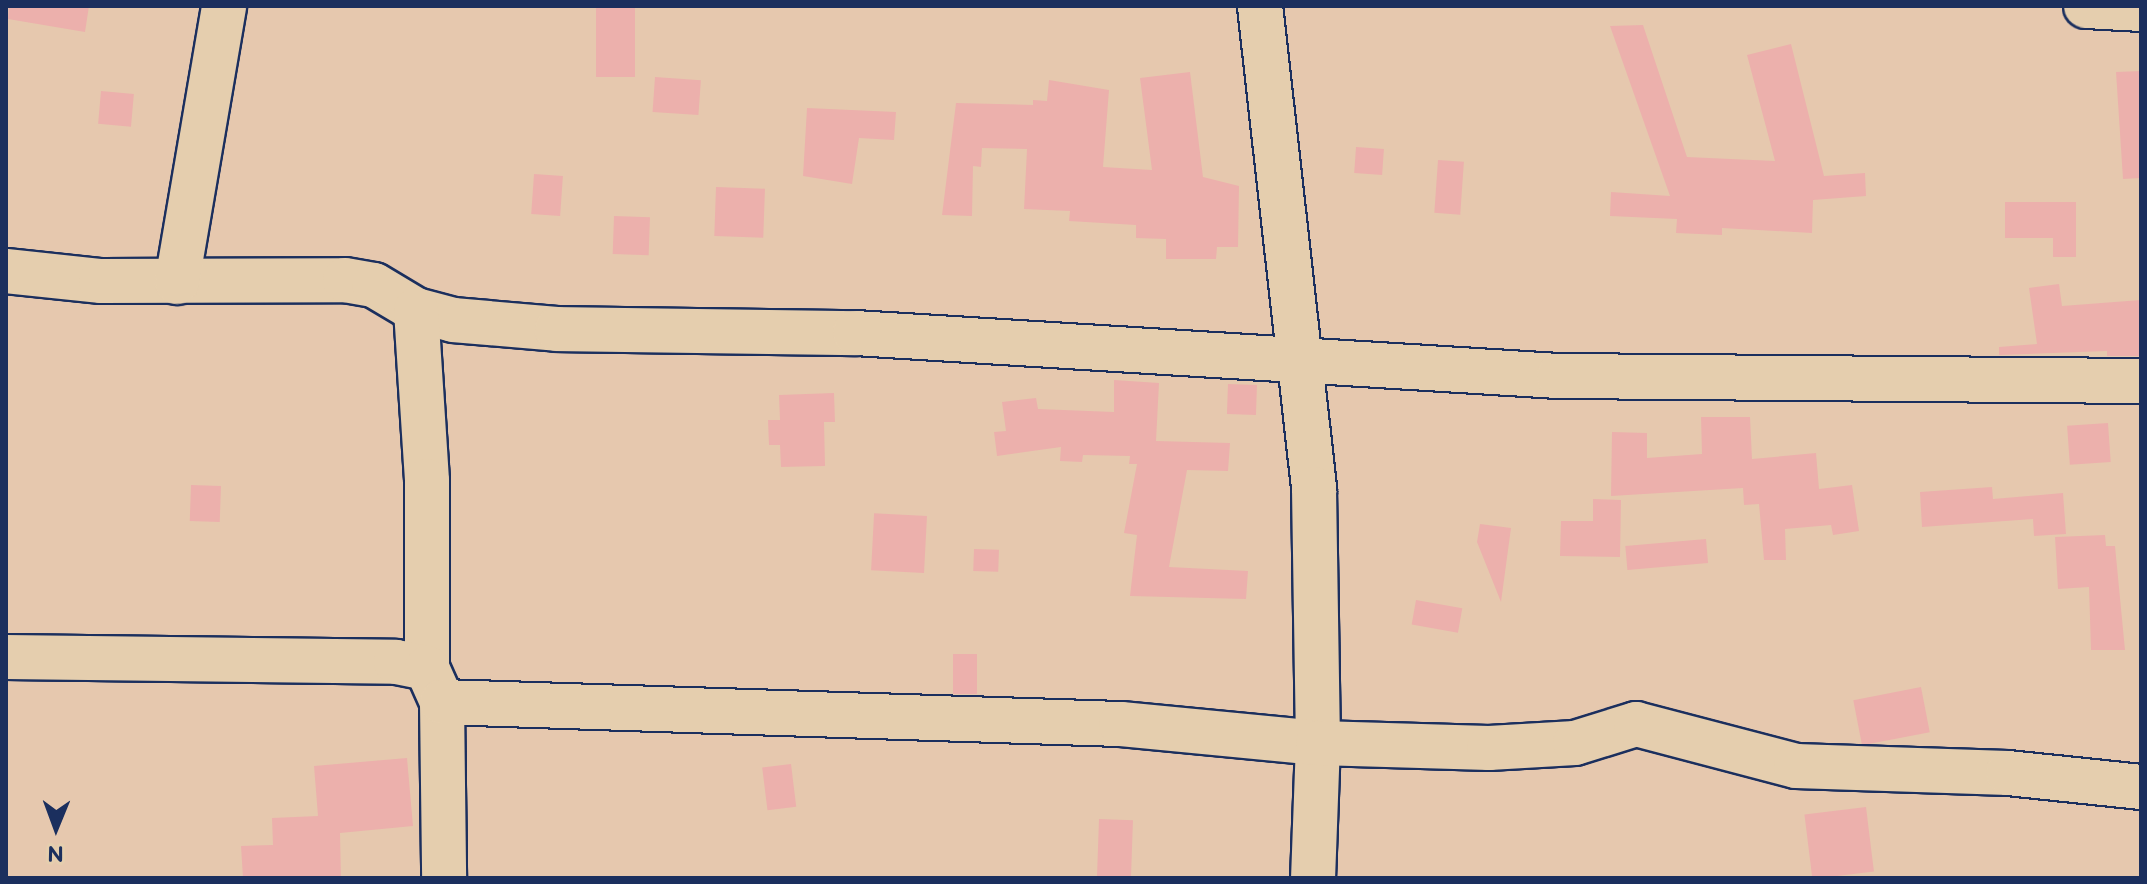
<!DOCTYPE html>
<style>
body{margin:0}
#map{position:relative;width:2147px;height:884px;overflow:hidden;background:#e6c8ae;font-family:"Balsamiq Sans",sans-serif}
div>[style]{position:absolute}
[style*='--x']{left:calc(var(--x)*1px);top:calc(var(--y)*1px);width:calc(var(--w)*1px);rotate:calc(var(--a)*1deg)}
.building>*{inset:0;background:#ecb0ac;transform-origin:0 0}
.roads{filter:drop-shadow(2px 0 #1b2f5e) drop-shadow(-2px 0 #1b2f5e) drop-shadow(0 2px #1b2f5e) drop-shadow(0 -2px #1b2f5e)}
.minor>*{height:44px;margin:-22px;padding:0 22px;transform-origin:22px;border-radius:22px;background:#e5ceae}
span{translate:-50% -50%;white-space:nowrap;text-align:center;line-height:1.15;-webkit-text-stroke:7px #e5ceae;paint-order:stroke}
.frame{position:absolute;inset:0;border:8px solid #1b2f5e;pointer-events:none}
.north{position:absolute;left:16px;top:788px;width:80px;height:80px;-webkit-text-stroke:6px #e5ceae;paint-order:stroke;rotate:181deg;font-size:22px;font-weight:700;line-height:32px;text-align:center;color:#1b2f5e}
.north::after{content:'';display:block;margin:auto;width:28px;height:36px;background:#1b2f5e;clip-path:polygon(50% 0,100% 100%,50% 72%,0 100%)}
</style>
<div id="map">
<div class="building">
<div style="clip-path:polygon(9px 6px,89px 6px,85px 32px,8px 19px)"></div>
<div style="left:596px;top:6px;width:39px;height:71px"></div>
<div style="clip-path:polygon(1643px 25px,1687px 157px,1775px 161px,1747px 55px,1791px 44px,1824px 176px,1865px 173px,1866px 196px,1813px 200px,1812px 233px,1722px 228px,1722px 235px,1676px 233px,1677px 219px,1610px 216px,1611px 192px,1670px 196px,1610px 26px)"></div>
<div style="clip-path:polygon(2141px 71px,2141px 178px,2123px 179px,2116px 72px)"></div>
<div style="clip-path:polygon(1190px 72px,1203px 177px,1239px 186px,1238px 247px,1217px 247px,1216px 259px,1166px 259px,1166px 239px,1136px 238px,1136px 225px,1069px 221px,1070px 211px,1024px 209px,1027px 149px,982px 148px,981px 167px,973px 166px,972px 216px,942px 215px,956px 103px,1033px 105px,1033px 100px,1047px 101px,1049px 80px,1109px 90px,1103px 167px,1152px 170px,1140px 78px)"></div>
<div style="left:655px;top:77px;width:46px;height:35px;rotate:4deg"></div>
<div style="left:101px;top:91px;width:33px;height:33px;rotate:5deg"></div>
<div style="clip-path:polygon(807px 108px,896px 112px,894px 140px,859px 138px,852px 184px,803px 176px)"></div>
<div style="left:1356px;top:147px;width:28px;height:26px;rotate:4deg"></div>
<div style="left:1438px;top:160px;width:26px;height:53px;rotate:4deg"></div>
<div style="left:534px;top:174px;width:29px;height:40px;rotate:4deg"></div>
<div style="left:716px;top:187px;width:49px;height:49px;rotate:2deg"></div>
<div style="clip-path:polygon(2005px 202px,2076px 202px,2076px 257px,2053px 257px,2053px 238px,2005px 238px)"></div>
<div style="left:614px;top:216px;width:36px;height:38px;rotate:2deg"></div>
<div style="clip-path:polygon(2059px 284px,2062px 306px,2141px 300px,2141px 356px,2107px 356px,2107px 351px,1999px 355px,1999px 347px,2037px 344px,2029px 288px)"></div>
<div style="clip-path:polygon(1114px 380px,1159px 383px,1156px 441px,1230px 443px,1228px 471px,1187px 470px,1169px 567px,1248px 571px,1246px 599px,1130px 596px,1137px 535px,1124px 533px,1137px 464px,1129px 464px,1130px 456px,1083px 455px,1082px 462px,1060px 461px,1061px 447px,997px 456px,994px 432px,1006px 431px,1002px 402px,1036px 398px,1038px 409px,1114px 412px)"></div>
<div style="left:1228px;top:384px;width:29px;height:30px;rotate:2deg"></div>
<div style="clip-path:polygon(834px 393px,835px 422px,824px 422px,825px 466px,781px 467px,780px 445px,769px 445px,768px 420px,780px 420px,779px 395px)"></div>
<div style="clip-path:polygon(1701px 417px,1750px 417px,1752px 459px,1816px 453px,1819px 489px,1852px 485px,1859px 531px,1833px 535px,1831px 525px,1785px 529px,1786px 560px,1764px 560px,1759px 504px,1744px 505px,1743px 488px,1611px 496px,1612px 432px,1647px 433px,1647px 458px,1702px 454px)"></div>
<div style="left:2108px;top:423px;width:39px;height:41px;rotate:86deg"></div>
<div style="left:191px;top:485px;width:30px;height:36px;rotate:2deg"></div>
<div style="clip-path:polygon(1992px 487px,1993px 499px,2063px 493px,2066px 534px,2034px 536px,2033px 519px,1922px 527px,1920px 492px)"></div>
<div style="clip-path:polygon(1593px 499px,1621px 500px,1620px 557px,1560px 556px,1561px 521px,1593px 521px)"></div>
<div style="left:927px;top:516px;width:57px;height:53px;rotate:93deg"></div>
<div style="clip-path:polygon(1480px 524px,1511px 528px,1501px 602px,1477px 542px)"></div>
<div style="clip-path:polygon(2105px 535px,2106px 546px,2115px 546px,2125px 650px,2091px 650px,2089px 587px,2058px 589px,2055px 537px)"></div>
<div style="left:1706px;top:539px;width:24px;height:81px;rotate:85deg"></div>
<div style="left:974px;top:549px;width:25px;height:22px;rotate:2deg"></div>
<div style="left:1416px;top:600px;width:47px;height:25px;rotate:10deg"></div>
<div style="left:953px;top:654px;width:24px;height:40px"></div>
<div style="left:1921px;top:687px;width:46px;height:69px;rotate:79deg"></div>
<div style="clip-path:polygon(407px 758px,413px 826px,340px 833px,341px 878px,243px 878px,241px 846px,273px 845px,272px 818px,318px 816px,314px 766px)"></div>
<div style="left:791px;top:764px;width:43px;height:29px;rotate:83deg"></div>
<div style="left:1866px;top:807px;width:65px;height:62px;rotate:83deg"></div>
<div style="left:1099px;top:819px;width:34px;height:59px;rotate:2deg"></div>
</div>
<div class="roads">
<div class="minor">
<div style="--x:1260;--y:6;--w:486;--a:83.6"></div>
<div style="--x:1314;--y:489;--w:254;--a:89.1"></div>
<div style="--x:1318;--y:743;--w:135;--a:92.1"></div>
<div style="--x:2086;--y:6;--w:55;--a:3.1"></div>
<div style="--x:6;--y:271;--w:96;--a:6"></div>
<div style="--x:101;--y:281;--w:244;--a:-0.2"></div>
<div style="--x:345;--y:280;--w:29;--a:10"></div>
<div style="--x:374;--y:285;--w:49;--a:30.8"></div>
<div style="--x:416;--y:310;--w:38;--a:15"></div>
<div style="--x:453;--y:320;--w:104;--a:4.9"></div>
<div style="--x:557;--y:329;--w:298;--a:0.8"></div>
<div style="--x:855;--y:333;--w:705;--a:3.5"></div>
<div style="--x:1559;--y:376;--w:582;--a:0.49"></div>
<div style="--x:177;--y:282;--w:280;--a:-80.3"></div>
<div style="--x:416;--y:310;--w:171;--a:86.3"></div>
<div style="--x:427;--y:481;--w:187;--a:90"></div>
<div style="--x:6;--y:657;--w:390;--a:0.7"></div>
<div style="--x:396;--y:662;--w:32;--a:11"></div>
<div style="--x:427;--y:668;--w:37;--a:66"></div>
<div style="--x:442;--y:702;--w:176;--a:89.3"></div>
<div style="--x:442;--y:702;--w:679;--a:1.86"></div>
<div style="--x:1121;--y:724;--w:198;--a:5.5"></div>
<div style="--x:1318;--y:743;--w:171;--a:1.7"></div>
<div style="--x:1489;--y:748;--w:86;--a:-3.3"></div>
<div style="--x:1575;--y:743;--w:64;--a:-17.3"></div>
<div style="--x:1636;--y:724;--w:165;--a:14.7"></div>
<div style="--x:1796;--y:766;--w:212;--a:1.9"></div>
<div style="--x:2008;--y:773;--w:134;--a:6"></div>
</div>
</div>
<div class="frame"></div>
<div class="north">N</div>
</div>
